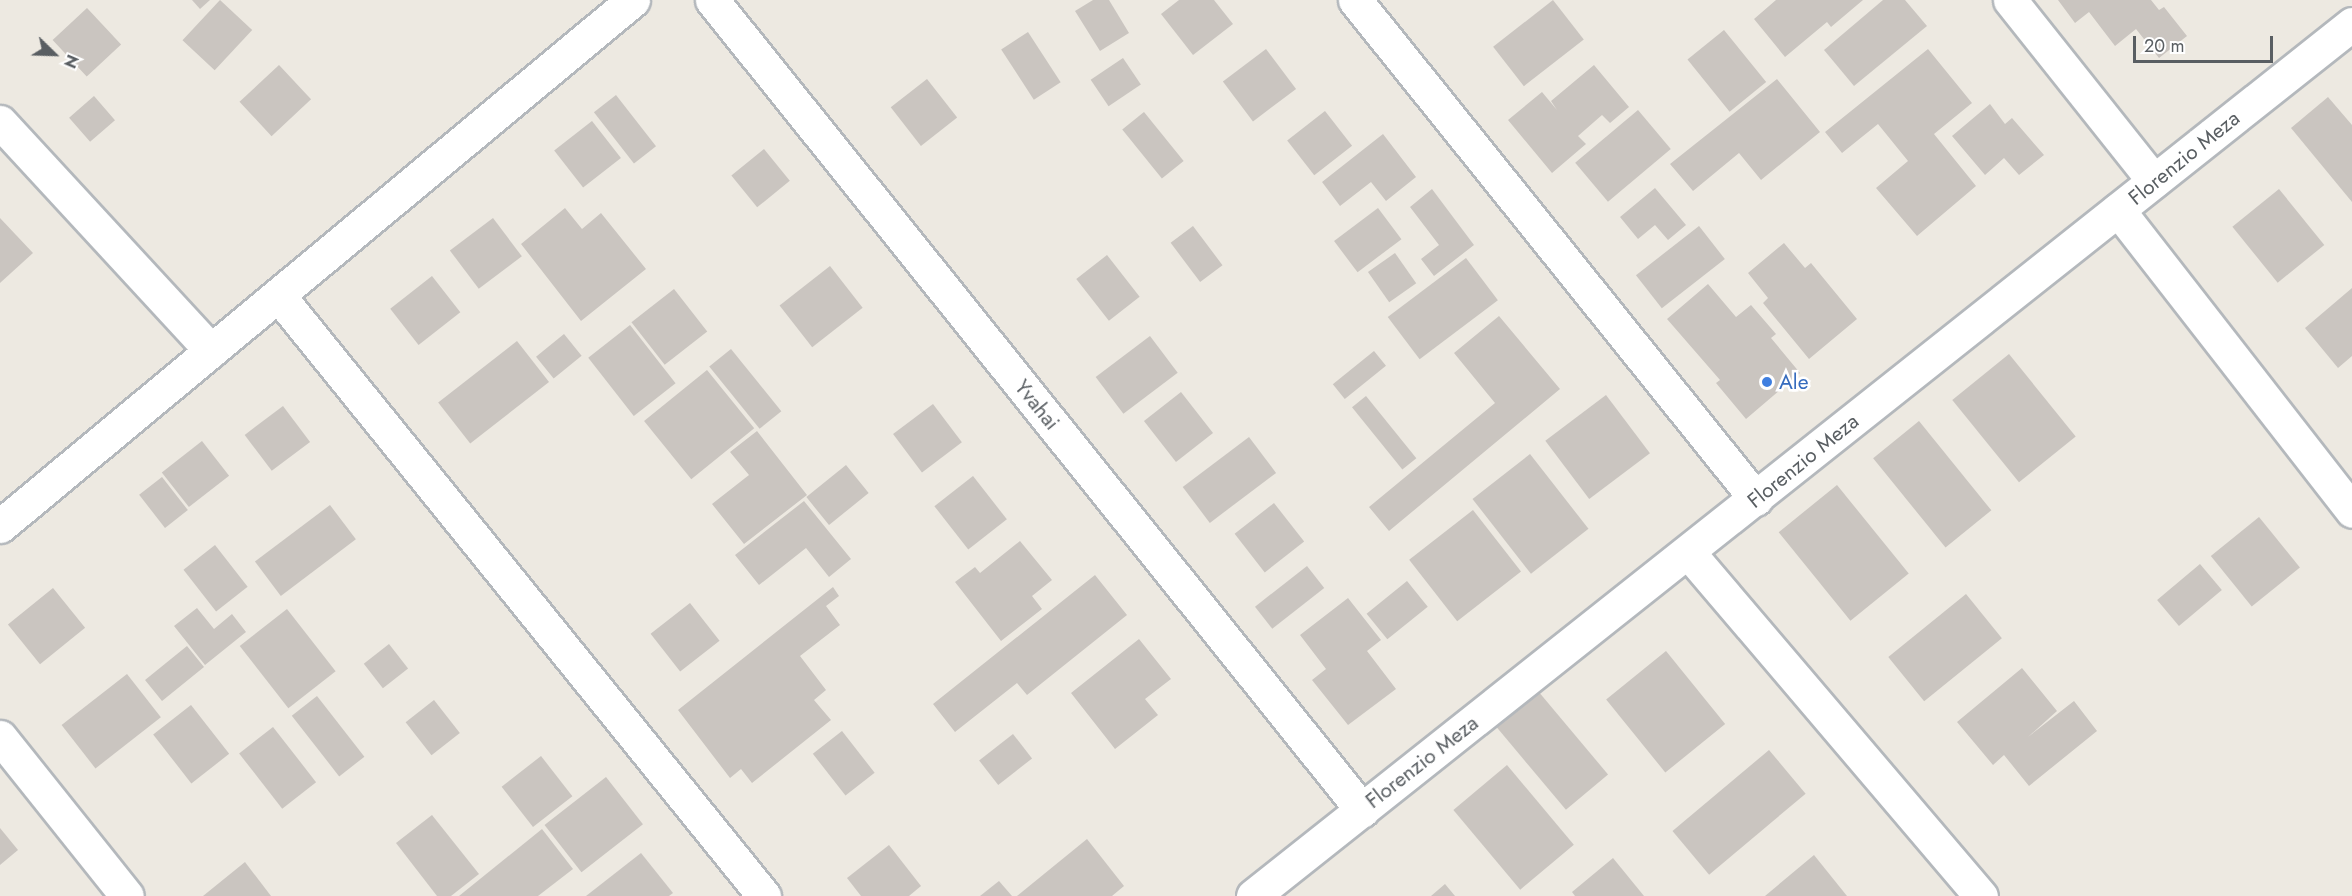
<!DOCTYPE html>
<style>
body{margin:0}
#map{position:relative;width:2352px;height:896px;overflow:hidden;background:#ede9e1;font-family:Jost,sans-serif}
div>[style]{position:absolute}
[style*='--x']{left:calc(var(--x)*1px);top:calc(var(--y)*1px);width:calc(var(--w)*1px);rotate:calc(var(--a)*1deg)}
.building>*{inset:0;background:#cac5c0;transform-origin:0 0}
.roads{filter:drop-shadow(2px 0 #b4b8bc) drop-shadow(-2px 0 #b4b8bc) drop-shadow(0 2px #b4b8bc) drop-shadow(0 -2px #b4b8bc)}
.minor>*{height:33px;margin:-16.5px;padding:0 16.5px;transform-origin:16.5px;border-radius:16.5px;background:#fff}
.dots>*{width:16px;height:16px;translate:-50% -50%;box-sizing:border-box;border:3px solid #fff;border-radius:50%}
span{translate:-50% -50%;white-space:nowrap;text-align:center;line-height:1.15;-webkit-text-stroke:5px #fff;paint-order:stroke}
.street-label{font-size:21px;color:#595e62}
.shop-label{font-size:21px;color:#366cbe}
.left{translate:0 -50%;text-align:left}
.north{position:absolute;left:24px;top:24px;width:60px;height:60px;-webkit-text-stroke:4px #fff;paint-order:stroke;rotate:113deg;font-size:16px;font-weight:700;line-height:24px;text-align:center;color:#595e62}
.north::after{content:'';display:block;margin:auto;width:21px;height:27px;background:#595e62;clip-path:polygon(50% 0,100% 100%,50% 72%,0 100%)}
.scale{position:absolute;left:2133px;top:36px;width:140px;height:27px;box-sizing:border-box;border:3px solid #595e62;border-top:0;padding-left:8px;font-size:18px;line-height:21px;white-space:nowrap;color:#595e62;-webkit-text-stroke:4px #fff;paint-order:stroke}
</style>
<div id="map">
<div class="building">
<div style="clip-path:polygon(192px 0,210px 0,200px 9px)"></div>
<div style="left:220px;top:0;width:44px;height:55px;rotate:43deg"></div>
<div style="clip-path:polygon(1093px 0,1109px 0,1129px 33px,1100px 51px,1075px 11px)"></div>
<div style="clip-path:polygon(1179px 0,1214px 0,1233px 24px,1193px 55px,1161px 14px)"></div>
<div style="left:1553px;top:0;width:50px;height:76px;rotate:52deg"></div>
<div style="clip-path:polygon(1776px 0,1863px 0,1831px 27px,1827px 22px,1785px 57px,1754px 19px)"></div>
<div style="clip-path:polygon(1883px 0,1905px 0,1927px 26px,1854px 86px,1824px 50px)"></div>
<div style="clip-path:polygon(2058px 0,2151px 0,2159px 10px,2164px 7px,2187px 36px,2159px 58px,2136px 29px,2115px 46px,2089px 12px,2075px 23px)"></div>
<div style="left:87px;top:8px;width:50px;height:47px;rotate:47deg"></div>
<div style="left:1724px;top:30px;width:67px;height:47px;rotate:51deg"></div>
<div style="left:1028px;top:32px;width:60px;height:32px;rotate:57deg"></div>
<div style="left:1266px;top:49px;width:50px;height:54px;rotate:53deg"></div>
<div style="clip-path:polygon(1928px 49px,1972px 103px,1934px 134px,1976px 186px,1917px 236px,1876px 188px,1908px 161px,1878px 124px,1842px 153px,1825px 132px)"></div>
<div style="left:1123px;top:58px;width:32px;height:39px;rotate:56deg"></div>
<div style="left:279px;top:65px;width:47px;height:54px;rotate:47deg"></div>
<div style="clip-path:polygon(1594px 65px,1629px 107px,1610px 123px,1602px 115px,1578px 136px,1586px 144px,1552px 173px,1508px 120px,1542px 92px,1557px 110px,1551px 101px)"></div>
<div style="left:927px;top:79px;width:49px;height:46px;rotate:52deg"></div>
<div style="clip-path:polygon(1777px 79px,1820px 132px,1761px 180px,1739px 153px,1693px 191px,1670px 164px)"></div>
<div style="left:616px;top:95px;width:65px;height:28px;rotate:52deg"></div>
<div style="left:94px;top:96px;width:32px;height:33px;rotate:49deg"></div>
<div style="clip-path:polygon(2328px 97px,2352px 125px,2352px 202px,2291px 128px)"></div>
<div style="clip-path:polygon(1990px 104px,2005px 124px,2012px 118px,2044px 155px,2019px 175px,2004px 158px,1985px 175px,1952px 136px)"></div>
<div style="left:1638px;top:110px;width:51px;height:82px;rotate:50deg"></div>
<div style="left:1325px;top:111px;width:44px;height:48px;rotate:52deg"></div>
<div style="left:1144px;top:112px;width:63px;height:28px;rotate:51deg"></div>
<div style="left:592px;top:121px;width:47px;height:48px;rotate:52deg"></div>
<div style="clip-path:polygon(1383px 134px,1416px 177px,1386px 201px,1371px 182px,1340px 206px,1322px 182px)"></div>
<div style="left:764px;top:149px;width:41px;height:42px;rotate:51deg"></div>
<div style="clip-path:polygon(1655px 188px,1686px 225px,1668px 240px,1655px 225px,1638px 239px,1620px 217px)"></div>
<div style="clip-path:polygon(1432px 189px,1474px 245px,1434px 276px,1421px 259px,1439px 245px,1410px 207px)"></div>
<div style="left:2279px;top:189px;width:72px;height:60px;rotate:51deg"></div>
<div style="clip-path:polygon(565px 208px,582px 229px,601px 213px,646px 269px,581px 321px,521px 244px)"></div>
<div style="left:1378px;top:208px;width:39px;height:55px;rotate:53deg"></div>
<div style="clip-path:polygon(0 218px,33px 253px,0 283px)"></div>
<div style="left:493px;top:218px;width:48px;height:54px;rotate:53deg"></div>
<div style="left:1193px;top:226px;width:49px;height:28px;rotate:53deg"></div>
<div style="left:1699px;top:226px;width:42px;height:80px;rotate:52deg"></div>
<div style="clip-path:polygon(1784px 243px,1805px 268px,1811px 263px,1857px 319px,1809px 359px,1763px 303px,1768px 298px,1748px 273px)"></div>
<div style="left:1395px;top:253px;width:37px;height:33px;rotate:55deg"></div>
<div style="left:1107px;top:255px;width:53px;height:39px;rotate:52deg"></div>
<div style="left:1466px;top:258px;width:53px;height:98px;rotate:53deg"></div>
<div style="left:830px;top:266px;width:53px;height:64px;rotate:52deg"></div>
<div style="left:432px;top:276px;width:46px;height:53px;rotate:52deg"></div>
<div style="clip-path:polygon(1708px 284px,1736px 317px,1751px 305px,1776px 334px,1771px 338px,1800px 373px,1746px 419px,1716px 383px,1720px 380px,1667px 319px)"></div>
<div style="clip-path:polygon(2352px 288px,2352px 356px,2338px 368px,2305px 328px)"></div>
<div style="left:674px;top:289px;width:54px;height:54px;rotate:52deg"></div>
<div style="clip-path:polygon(1499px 316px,1560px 389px,1389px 531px,1369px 507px,1495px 403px,1454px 353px)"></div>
<div style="left:630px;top:325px;width:74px;height:53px;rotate:52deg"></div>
<div style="left:564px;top:334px;width:28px;height:36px;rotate:51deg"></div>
<div style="left:1150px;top:336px;width:46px;height:68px;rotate:53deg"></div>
<div style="left:517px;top:341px;width:52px;height:100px;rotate:52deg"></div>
<div style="left:731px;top:349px;width:80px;height:28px;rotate:51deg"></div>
<div style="left:1374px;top:351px;width:19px;height:53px;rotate:51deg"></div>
<div style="left:2009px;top:354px;width:106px;height:73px;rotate:51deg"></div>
<div style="left:707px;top:370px;width:75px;height:81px;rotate:51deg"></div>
<div style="left:1181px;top:392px;width:52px;height:47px;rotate:52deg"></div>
<div style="left:1606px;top:395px;width:73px;height:76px;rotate:53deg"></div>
<div style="left:1366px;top:396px;width:80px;height:18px;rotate:51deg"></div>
<div style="left:933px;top:404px;width:48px;height:50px;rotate:53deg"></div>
<div style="left:283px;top:406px;width:45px;height:48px;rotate:53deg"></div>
<div style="left:1919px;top:421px;width:115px;height:59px;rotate:51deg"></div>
<div style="clip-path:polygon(757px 431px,807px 495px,744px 544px,712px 504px,749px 475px,730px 452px)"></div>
<div style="left:1249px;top:437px;width:45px;height:83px;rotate:53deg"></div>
<div style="left:202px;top:441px;width:44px;height:51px;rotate:52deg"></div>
<div style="left:1530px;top:454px;width:95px;height:73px;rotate:52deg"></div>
<div style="left:846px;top:465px;width:36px;height:51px;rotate:51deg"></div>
<div style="left:973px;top:476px;width:55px;height:49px;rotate:52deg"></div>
<div style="left:162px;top:477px;width:42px;height:29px;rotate:52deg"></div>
<div style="left:1837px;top:485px;width:114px;height:75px;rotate:51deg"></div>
<div style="clip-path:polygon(804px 501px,851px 559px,829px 577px,806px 548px,759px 585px,735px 555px)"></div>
<div style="left:1274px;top:503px;width:49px;height:50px;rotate:52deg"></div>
<div style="left:330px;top:505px;width:43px;height:94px;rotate:53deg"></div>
<div style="left:1473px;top:510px;width:78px;height:81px;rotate:52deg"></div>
<div style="left:2259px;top:517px;width:65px;height:62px;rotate:51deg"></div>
<div style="clip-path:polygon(1020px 541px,1052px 580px,1032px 596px,1042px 609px,1001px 641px,955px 582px,975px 567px,980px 573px)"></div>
<div style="left:215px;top:545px;width:53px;height:40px;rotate:52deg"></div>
<div style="left:2200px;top:564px;width:34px;height:56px;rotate:50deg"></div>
<div style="left:1307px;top:566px;width:28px;height:66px;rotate:52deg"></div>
<div style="clip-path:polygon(1095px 575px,1127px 615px,1027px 695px,1017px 683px,955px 732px,933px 704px)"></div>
<div style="left:1407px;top:581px;width:33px;height:52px;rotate:51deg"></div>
<div style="clip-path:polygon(833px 587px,839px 596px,826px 606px,840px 625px,800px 656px,826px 690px,814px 700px,831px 720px,752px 783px,741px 769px,730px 778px,678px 710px)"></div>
<div style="left:53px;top:588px;width:51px;height:58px;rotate:51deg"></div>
<div style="left:1966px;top:594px;width:57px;height:100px;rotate:51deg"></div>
<div style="clip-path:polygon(1348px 598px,1381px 640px,1367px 651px,1396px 689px,1348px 725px,1312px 680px,1326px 669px,1300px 635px)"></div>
<div style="left:690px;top:603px;width:48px;height:50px;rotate:52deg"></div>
<div style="clip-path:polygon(197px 608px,214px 629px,232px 614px,246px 632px,205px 665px,174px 626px)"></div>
<div style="left:287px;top:609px;width:79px;height:60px;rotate:52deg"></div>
<div style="clip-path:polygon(1139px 639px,1171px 679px,1145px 699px,1158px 715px,1115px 749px,1071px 693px)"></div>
<div style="left:389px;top:644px;width:31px;height:32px;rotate:52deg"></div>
<div style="left:187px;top:646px;width:27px;height:54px;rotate:51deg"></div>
<div style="left:1666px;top:651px;width:94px;height:77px;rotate:51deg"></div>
<div style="clip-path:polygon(2022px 668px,2057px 711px,2028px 737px,2074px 701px,2097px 731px,2029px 786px,2004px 755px,1993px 765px,1957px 722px)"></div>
<div style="left:127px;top:674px;width:55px;height:83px;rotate:52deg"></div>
<div style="left:1538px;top:691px;width:109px;height:55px;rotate:50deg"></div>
<div style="left:317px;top:696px;width:77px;height:32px;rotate:52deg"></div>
<div style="left:434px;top:700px;width:42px;height:36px;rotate:52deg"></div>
<div style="left:191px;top:705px;width:62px;height:48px;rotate:52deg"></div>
<div style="left:273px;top:727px;width:70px;height:43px;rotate:52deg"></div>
<div style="left:842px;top:731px;width:53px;height:37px;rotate:52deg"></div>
<div style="left:1013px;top:734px;width:31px;height:43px;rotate:52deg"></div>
<div style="left:1769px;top:750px;width:57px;height:126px;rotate:50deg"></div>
<div style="left:541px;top:756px;width:51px;height:50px;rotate:52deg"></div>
<div style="left:1507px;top:765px;width:104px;height:70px;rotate:50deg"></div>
<div style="left:606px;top:777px;width:60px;height:78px;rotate:52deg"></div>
<div style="clip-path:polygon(432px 815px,479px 874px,451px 896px,437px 896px,396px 843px)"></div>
<div style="clip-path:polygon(0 828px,18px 850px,0 865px)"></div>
<div style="clip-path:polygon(542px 829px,573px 869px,538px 896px,459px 896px)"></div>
<div style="clip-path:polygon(1087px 839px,1124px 886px,1112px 896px,1017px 896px)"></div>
<div style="clip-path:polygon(889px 845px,921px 886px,909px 896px,861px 896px,847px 878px)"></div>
<div style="clip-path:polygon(641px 853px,673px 893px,669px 896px,586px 896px)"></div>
<div style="clip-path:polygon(1814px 855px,1847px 896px,1765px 896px)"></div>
<div style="clip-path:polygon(1613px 858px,1644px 896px,1575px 896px,1572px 892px)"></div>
<div style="clip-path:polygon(245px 862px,271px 896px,203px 896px)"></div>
<div style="clip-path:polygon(999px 881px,1012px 896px,980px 896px)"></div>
<div style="clip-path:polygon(1445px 884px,1455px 896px,1431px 896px)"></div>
</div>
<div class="roads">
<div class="minor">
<div style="--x:712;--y:0;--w:1039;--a:51.25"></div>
<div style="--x:1355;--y:0;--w:640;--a:51.21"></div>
<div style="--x:2010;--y:0;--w:231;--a:51.5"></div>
<div style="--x:0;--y:122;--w:311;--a:47.3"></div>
<div style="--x:2118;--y:210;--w:381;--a:52.1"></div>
<div style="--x:278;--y:295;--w:773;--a:51.04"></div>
<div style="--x:0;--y:526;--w:823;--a:-39.73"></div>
<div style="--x:1688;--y:552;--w:452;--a:49.6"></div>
<div style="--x:0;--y:737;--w:203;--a:51.4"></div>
<div style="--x:1253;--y:896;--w:1403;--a:-38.43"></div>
</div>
</div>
<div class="dots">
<div style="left:1767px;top:382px;background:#3f7fe0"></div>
</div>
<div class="street-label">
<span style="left:2184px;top:158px;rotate:-39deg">Florenzio Meza</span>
<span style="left:1037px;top:405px;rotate:51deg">Yvahai</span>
<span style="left:1803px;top:461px;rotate:-39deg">Florenzio Meza</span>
<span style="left:1422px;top:762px;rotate:-38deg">Florenzio Meza</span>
</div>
<div class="shop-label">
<span class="left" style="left:1779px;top:382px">Ale</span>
</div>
<div class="north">N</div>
<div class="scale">20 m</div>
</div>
